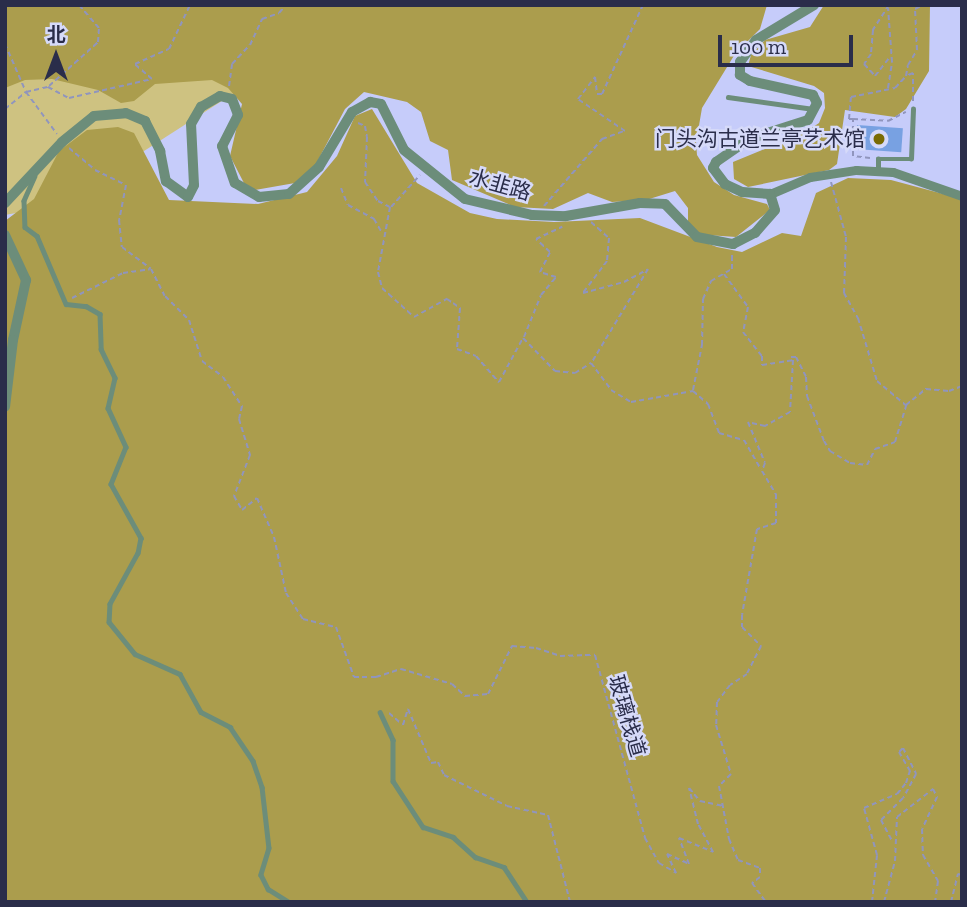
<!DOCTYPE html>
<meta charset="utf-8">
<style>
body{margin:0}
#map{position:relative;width:967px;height:907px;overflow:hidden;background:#c6ccfa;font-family:"Zilla Slab","Noto Sans SC",serif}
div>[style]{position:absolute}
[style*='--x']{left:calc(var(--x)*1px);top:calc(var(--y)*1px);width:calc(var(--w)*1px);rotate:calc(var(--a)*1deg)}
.green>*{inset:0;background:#cec281}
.forest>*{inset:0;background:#ab9d4d}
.building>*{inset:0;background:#78a1e2;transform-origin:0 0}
.path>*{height:2px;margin-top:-1px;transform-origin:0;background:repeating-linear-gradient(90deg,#9095bd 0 5px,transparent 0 8.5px)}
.service>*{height:4.5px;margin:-2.25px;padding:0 2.25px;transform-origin:2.25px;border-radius:2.25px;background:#6c8d7a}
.minor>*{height:9px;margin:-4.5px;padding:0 4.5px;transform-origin:4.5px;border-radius:4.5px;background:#6c8d7a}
.tertiary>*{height:10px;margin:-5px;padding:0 5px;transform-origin:5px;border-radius:5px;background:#6c8d7a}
.dots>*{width:19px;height:19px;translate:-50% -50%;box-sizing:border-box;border:4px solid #d6daf9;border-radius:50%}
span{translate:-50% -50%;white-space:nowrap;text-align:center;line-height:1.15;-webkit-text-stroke:5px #d6daf9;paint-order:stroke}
.poi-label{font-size:21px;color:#2a2d4a}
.right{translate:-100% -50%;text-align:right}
.street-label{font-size:21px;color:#2a2d4a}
.frame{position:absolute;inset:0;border:7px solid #2a2d4a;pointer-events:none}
.north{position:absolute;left:21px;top:21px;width:70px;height:70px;-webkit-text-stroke:5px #d6daf9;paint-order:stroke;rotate:0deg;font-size:19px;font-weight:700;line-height:28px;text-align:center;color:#2a2d4a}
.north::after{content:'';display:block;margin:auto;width:24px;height:32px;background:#2a2d4a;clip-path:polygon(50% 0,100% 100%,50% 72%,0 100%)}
.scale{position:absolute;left:718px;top:35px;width:135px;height:32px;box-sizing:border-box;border:4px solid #2a2d4a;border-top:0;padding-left:9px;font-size:21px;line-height:24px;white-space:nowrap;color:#2a2d4a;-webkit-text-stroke:5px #d6daf9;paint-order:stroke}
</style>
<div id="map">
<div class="green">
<div style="clip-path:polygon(5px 5px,329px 32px,60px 205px,5px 215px)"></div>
</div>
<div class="forest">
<div style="clip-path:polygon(5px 5px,767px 5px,760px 29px,735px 54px,702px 108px,696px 143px,697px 155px,714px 182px,734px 195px,767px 204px,770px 210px,736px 237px,693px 234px,688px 228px,688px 208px,675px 191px,646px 200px,612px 202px,588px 193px,553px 209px,515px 207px,452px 180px,448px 150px,430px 141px,421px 112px,407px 102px,364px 92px,345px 109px,316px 164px,295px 183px,255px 190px,245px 185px,230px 156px,242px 104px,228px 88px,212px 80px,155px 84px,134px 101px,121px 103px,98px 90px,52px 79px,25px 80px,5px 88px)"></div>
<div style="clip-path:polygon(824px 5px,930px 5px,929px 71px,906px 109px,895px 117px,845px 110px,837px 164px,829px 170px,748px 187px,734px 179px,733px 162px,804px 133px,819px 123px,825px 108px,824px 93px,814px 86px,748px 66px,751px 55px,765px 40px,810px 27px)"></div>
<div style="clip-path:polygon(372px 109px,417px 183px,470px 213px,497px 219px,554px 222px,640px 218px,717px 247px,742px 252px,782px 233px,801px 236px,816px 193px,848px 178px,891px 180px,962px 199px,962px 902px,5px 902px,5px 221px,34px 199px,59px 151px,87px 130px,118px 127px,134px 133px,169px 200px,258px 204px,307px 192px,337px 156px,355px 116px)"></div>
</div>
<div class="building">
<div style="left:857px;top:125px;width:46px;height:24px;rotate:4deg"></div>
</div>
<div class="path">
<div style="--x:889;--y:5;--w:30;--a:123"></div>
<div style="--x:873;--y:30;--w:24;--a:95"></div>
<div style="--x:871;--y:54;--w:12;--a:125"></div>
<div style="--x:864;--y:64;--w:16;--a:47"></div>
<div style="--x:875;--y:76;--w:24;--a:-52"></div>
<div style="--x:5;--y:44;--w:52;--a:66.4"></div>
<div style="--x:26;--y:92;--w:52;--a:53.6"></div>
<div style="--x:49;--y:86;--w:66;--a:-41.9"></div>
<div style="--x:98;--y:42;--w:14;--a:-86"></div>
<div style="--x:99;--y:28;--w:30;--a:-131"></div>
<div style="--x:229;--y:86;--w:22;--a:-82"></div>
<div style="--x:232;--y:64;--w:26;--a:-47"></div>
<div style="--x:250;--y:45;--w:29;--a:-65"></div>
<div style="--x:262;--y:19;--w:18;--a:-19"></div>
<div style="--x:279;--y:13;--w:11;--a:-49"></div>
<div style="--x:888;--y:88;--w:26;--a:-81"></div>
<div style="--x:892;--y:62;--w:54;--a:-94.2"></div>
<div style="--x:913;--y:101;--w:28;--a:-90"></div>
<div style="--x:913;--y:73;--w:8;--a:157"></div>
<div style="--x:906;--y:76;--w:11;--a:-80"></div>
<div style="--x:908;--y:65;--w:17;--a:-59"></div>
<div style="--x:917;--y:50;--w:41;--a:-92.8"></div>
<div style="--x:915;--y:9;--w:9;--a:-27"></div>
<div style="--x:5;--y:109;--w:27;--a:-39"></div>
<div style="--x:26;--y:92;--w:23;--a:-13"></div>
<div style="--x:48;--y:87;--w:24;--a:28"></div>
<div style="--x:69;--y:98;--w:85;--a:-12.9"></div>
<div style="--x:152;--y:79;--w:23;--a:-139"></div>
<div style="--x:135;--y:64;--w:37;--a:-24"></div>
<div style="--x:169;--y:49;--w:49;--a:-64.5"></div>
<div style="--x:853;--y:119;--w:4;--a:180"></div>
<div style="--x:849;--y:119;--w:22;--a:-85"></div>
<div style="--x:851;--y:97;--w:45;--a:-11.6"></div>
<div style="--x:895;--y:88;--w:16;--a:-47"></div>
<div style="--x:358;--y:123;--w:8;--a:23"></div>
<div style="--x:365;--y:126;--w:11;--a:80"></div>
<div style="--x:367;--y:137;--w:45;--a:92.5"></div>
<div style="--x:365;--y:182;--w:23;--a:56"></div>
<div style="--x:378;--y:201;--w:13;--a:27"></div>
<div style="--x:390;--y:207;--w:66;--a:100.5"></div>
<div style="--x:378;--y:272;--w:16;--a:76"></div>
<div style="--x:382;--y:288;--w:43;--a:42.2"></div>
<div style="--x:414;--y:317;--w:38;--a:-29"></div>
<div style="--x:447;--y:299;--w:7;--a:34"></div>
<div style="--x:453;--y:303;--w:9;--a:36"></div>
<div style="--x:460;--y:308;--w:41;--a:94.2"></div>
<div style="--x:457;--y:349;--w:20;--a:20"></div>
<div style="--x:476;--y:356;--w:35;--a:49"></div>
<div style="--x:499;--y:382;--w:50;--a:-61.4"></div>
<div style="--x:523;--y:338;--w:46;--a:45.9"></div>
<div style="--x:555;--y:371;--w:20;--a:6"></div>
<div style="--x:575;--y:373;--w:19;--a:-32"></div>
<div style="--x:591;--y:363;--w:34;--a:53"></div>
<div style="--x:611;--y:390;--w:23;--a:31"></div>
<div style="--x:631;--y:402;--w:63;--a:-10.1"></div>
<div style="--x:693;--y:391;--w:20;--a:41"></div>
<div style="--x:708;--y:404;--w:31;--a:69"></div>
<div style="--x:719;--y:433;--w:26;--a:16"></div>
<div style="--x:744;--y:440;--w:34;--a:60"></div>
<div style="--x:625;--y:131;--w:57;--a:-145.8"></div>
<div style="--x:578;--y:99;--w:28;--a:-52"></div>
<div style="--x:595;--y:77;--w:17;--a:83"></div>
<div style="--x:597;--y:94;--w:5;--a:0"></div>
<div style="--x:602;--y:94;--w:98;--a:-65.3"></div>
<div style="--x:69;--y:148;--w:34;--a:40"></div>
<div style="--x:95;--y:170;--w:34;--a:26"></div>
<div style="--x:126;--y:185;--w:36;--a:101"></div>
<div style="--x:119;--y:220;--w:27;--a:84"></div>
<div style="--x:122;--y:247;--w:36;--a:37"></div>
<div style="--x:151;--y:269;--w:30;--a:63"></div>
<div style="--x:165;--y:296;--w:34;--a:45"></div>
<div style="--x:189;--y:320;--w:43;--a:72.4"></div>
<div style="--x:202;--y:361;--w:26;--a:37"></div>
<div style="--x:223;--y:377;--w:35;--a:57"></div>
<div style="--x:242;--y:406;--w:13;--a:103"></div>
<div style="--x:239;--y:419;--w:38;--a:73"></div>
<div style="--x:250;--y:455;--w:44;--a:111.3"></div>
<div style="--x:234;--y:496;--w:16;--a:60"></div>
<div style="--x:242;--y:510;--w:19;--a:-39"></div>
<div style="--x:257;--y:498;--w:43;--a:66.4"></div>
<div style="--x:274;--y:537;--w:57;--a:77.9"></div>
<div style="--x:286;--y:593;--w:31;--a:57"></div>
<div style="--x:303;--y:619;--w:34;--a:14"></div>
<div style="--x:336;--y:627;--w:53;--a:70.2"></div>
<div style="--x:354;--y:677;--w:22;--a:0"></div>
<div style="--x:376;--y:677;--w:26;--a:-18"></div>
<div style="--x:401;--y:669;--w:53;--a:16.4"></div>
<div style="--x:452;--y:684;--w:18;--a:43"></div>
<div style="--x:465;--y:696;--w:23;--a:-5"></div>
<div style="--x:488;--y:694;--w:54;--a:-63.4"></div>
<div style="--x:512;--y:646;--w:24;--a:5"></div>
<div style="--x:536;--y:648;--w:25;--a:18"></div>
<div style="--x:560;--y:656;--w:35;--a:-2"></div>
<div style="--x:595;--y:655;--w:190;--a:74.7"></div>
<div style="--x:645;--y:838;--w:29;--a:61"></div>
<div style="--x:659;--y:863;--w:20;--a:30"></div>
<div style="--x:676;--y:873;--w:21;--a:-115"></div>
<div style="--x:667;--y:854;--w:24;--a:24"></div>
<div style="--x:689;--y:864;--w:28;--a:-111"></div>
<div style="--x:679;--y:838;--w:37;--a:22"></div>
<div style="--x:713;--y:852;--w:32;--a:-118"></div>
<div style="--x:698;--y:824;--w:37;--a:-104"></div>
<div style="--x:689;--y:788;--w:17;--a:50"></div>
<div style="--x:700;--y:801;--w:25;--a:12"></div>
<div style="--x:870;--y:158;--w:17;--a:-173"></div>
<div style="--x:853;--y:156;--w:37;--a:-90"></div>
<div style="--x:853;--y:119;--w:35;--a:3"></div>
<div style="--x:888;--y:121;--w:20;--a:-27"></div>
<div style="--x:831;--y:182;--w:57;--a:74.7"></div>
<div style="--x:846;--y:237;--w:56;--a:92"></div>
<div style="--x:844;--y:293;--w:29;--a:61"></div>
<div style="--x:858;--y:318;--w:66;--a:73.2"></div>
<div style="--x:877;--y:381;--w:38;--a:40"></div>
<div style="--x:341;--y:188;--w:18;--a:68"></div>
<div style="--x:348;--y:205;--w:30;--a:28"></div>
<div style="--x:374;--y:219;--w:14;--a:60"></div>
<div style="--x:544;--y:206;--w:89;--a:-49.1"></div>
<div style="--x:602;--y:139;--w:23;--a:-20"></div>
<div style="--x:391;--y:207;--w:43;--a:-47.8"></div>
<div style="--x:591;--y:222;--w:24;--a:42"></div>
<div style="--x:609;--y:238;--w:23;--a:95"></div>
<div style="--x:607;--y:261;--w:40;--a:127"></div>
<div style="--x:583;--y:293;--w:42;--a:-15"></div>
<div style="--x:624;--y:282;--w:27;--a:-28"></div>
<div style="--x:648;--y:269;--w:109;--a:121.1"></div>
<div style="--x:724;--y:274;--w:41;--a:54"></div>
<div style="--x:748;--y:307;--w:25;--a:101"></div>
<div style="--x:743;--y:332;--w:31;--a:52"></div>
<div style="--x:762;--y:356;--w:9;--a:90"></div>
<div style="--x:762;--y:365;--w:31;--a:-9"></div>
<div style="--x:793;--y:360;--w:52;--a:93.3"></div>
<div style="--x:790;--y:412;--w:29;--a:151"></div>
<div style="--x:765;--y:426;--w:17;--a:-167"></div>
<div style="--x:748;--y:422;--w:44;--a:67.5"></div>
<div style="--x:765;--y:463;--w:9;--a:111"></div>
<div style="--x:762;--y:471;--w:27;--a:59"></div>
<div style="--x:776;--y:494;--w:29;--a:90"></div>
<div style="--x:776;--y:523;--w:20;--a:162"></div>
<div style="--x:757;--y:529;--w:87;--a:99.9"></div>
<div style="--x:742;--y:615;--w:12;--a:90"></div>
<div style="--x:742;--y:627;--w:27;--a:45"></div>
<div style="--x:761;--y:646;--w:31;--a:117"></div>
<div style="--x:747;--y:674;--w:20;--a:147"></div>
<div style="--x:730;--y:685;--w:21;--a:127"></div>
<div style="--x:717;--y:702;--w:23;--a:92"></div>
<div style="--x:716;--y:725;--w:51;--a:73"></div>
<div style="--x:731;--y:774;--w:17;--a:135"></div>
<div style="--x:719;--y:786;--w:54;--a:79.3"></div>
<div style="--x:729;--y:839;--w:23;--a:67"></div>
<div style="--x:738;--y:860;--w:23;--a:20"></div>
<div style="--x:760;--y:868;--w:9;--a:90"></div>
<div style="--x:760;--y:877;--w:10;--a:143"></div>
<div style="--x:752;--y:883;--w:24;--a:54"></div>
<div style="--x:72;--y:298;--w:57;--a:-26.1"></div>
<div style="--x:123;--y:273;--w:27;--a:-8"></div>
<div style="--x:524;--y:337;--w:45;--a:-68"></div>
<div style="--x:541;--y:295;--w:23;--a:-50"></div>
<div style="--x:556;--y:277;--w:17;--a:-163"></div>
<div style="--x:540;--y:272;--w:22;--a:-63"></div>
<div style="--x:550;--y:252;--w:19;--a:-137"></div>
<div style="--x:536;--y:239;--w:29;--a:-25"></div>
<div style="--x:791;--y:357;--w:5;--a:0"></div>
<div style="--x:796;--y:357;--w:22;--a:63"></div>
<div style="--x:806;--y:377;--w:19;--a:87"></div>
<div style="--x:807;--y:396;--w:48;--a:69.3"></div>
<div style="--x:824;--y:441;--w:12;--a:59"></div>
<div style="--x:830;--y:451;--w:23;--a:31"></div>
<div style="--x:850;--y:463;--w:17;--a:7"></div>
<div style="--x:867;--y:465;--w:18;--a:-63"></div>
<div style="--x:875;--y:449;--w:21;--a:-19"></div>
<div style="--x:895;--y:442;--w:39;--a:-73"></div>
<div style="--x:906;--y:405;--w:26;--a:-39"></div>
<div style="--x:926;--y:389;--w:23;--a:5"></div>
<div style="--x:949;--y:391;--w:14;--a:-21"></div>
<div style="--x:693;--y:390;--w:46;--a:-78.7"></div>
<div style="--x:702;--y:345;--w:46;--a:-88.8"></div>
<div style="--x:703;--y:299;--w:20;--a:-66"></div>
<div style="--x:711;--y:281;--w:24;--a:-30"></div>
<div style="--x:732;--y:269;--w:16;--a:-90"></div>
<div style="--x:389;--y:713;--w:18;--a:41"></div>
<div style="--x:403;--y:725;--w:17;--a:-73"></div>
<div style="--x:408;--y:709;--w:59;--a:66.9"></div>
<div style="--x:431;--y:763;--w:7;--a:-8"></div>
<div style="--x:438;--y:762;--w:14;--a:65"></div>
<div style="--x:444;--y:775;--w:70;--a:26.2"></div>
<div style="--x:507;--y:806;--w:42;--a:12.4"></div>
<div style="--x:548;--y:815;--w:90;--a:75.8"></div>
<div style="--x:872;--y:902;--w:47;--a:-83.9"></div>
<div style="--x:877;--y:855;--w:49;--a:-105.5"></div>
<div style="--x:864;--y:808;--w:36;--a:-23"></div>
<div style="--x:897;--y:794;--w:14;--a:-51"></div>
<div style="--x:906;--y:783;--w:13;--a:-72"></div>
<div style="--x:910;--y:771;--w:22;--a:-120"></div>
<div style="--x:899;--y:752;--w:6;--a:-45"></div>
<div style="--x:903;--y:748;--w:29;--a:63"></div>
<div style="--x:916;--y:774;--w:27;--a:118"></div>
<div style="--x:903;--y:798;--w:31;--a:135"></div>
<div style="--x:881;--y:820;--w:24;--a:62"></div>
<div style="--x:884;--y:902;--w:42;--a:-75"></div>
<div style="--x:895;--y:861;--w:44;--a:-87.4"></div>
<div style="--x:897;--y:817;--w:46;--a:-37.9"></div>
<div style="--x:933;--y:789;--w:9;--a:63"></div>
<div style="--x:937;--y:797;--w:35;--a:115"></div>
<div style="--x:922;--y:829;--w:26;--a:88"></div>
<div style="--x:923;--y:855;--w:30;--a:60"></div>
<div style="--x:938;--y:881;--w:21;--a:98"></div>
<div style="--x:951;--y:902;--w:29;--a:-76"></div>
<div style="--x:958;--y:874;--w:4;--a:14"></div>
</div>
<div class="service">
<div style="--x:728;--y:97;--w:86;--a:8"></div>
<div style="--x:878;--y:170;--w:11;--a:-90"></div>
<div style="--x:878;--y:159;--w:33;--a:0"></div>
<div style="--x:911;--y:159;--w:50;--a:-87.7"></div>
<div style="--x:35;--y:176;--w:27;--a:114"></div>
<div style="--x:24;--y:201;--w:26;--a:88"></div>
<div style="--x:25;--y:227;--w:15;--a:37"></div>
<div style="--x:37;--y:236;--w:74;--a:66.9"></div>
<div style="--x:66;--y:304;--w:20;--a:6"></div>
<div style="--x:86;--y:306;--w:16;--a:30"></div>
<div style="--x:100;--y:314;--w:35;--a:88"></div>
<div style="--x:101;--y:349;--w:32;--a:64"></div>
<div style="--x:115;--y:378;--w:31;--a:103"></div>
<div style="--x:108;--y:408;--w:43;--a:65.2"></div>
<div style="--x:126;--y:447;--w:40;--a:112"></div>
<div style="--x:111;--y:484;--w:62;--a:60.9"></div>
<div style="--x:141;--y:538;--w:15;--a:101"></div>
<div style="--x:138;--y:553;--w:58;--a:118.8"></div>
<div style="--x:110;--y:604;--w:18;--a:93"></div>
<div style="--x:109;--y:622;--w:41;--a:50.9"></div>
<div style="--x:135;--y:654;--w:49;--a:24"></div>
<div style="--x:180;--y:674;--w:43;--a:61.1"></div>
<div style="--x:201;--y:712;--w:33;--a:27"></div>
<div style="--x:230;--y:727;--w:41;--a:55.9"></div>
<div style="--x:253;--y:761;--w:28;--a:71"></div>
<div style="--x:262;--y:787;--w:61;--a:83.5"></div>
<div style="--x:269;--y:848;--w:28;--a:107"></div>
<div style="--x:261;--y:875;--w:16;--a:63"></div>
<div style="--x:268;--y:889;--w:25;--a:32"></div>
<div style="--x:380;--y:712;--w:31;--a:65"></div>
<div style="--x:393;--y:740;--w:41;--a:90"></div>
<div style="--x:393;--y:781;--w:55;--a:56.9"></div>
<div style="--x:423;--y:827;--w:32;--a:18"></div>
<div style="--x:453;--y:837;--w:30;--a:42"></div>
<div style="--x:475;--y:857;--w:31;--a:19"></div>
<div style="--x:504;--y:867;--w:42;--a:56.7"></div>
</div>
<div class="minor">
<div style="--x:770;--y:194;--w:43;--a:-23"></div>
<div style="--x:810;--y:177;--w:47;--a:-8.7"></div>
<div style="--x:856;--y:170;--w:37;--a:3"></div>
<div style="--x:893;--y:172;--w:73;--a:19.2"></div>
</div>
<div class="tertiary">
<div style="--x:5;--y:203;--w:83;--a:-46.9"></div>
<div style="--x:62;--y:142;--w:41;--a:-39.1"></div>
<div style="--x:94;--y:116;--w:32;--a:-5"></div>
<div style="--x:126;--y:113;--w:21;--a:23"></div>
<div style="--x:145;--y:121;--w:34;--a:63"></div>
<div style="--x:160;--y:151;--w:31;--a:79"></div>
<div style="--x:166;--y:181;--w:27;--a:36"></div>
<div style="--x:188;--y:197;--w:13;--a:-63"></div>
<div style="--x:194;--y:185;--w:61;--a:-92.8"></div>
<div style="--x:191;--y:124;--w:20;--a:-60"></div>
<div style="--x:201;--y:107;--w:22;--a:-30"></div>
<div style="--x:220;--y:96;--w:12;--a:14"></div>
<div style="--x:232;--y:99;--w:17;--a:69"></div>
<div style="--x:238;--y:115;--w:35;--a:117"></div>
<div style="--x:222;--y:146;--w:39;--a:71"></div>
<div style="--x:235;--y:183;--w:28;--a:30"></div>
<div style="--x:259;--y:197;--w:30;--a:-6"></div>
<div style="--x:289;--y:194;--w:40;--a:-42"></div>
<div style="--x:319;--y:167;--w:64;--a:-59"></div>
<div style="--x:352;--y:112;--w:21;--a:-29"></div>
<div style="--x:370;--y:102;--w:11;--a:10"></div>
<div style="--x:381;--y:104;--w:51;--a:63.4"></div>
<div style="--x:404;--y:150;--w:78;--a:38.8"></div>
<div style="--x:465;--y:199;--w:69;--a:13.4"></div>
<div style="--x:532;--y:215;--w:34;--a:2"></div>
<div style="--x:566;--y:216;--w:75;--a:-10"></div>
<div style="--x:640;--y:203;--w:25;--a:2"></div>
<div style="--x:665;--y:204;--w:46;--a:45.9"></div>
<div style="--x:697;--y:237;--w:37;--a:11"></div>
<div style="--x:733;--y:244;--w:25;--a:-27"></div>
<div style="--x:755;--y:233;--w:30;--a:-49"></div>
<div style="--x:775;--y:210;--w:17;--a:-107"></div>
<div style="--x:770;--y:194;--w:28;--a:-176"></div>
<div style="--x:742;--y:192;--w:19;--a:-155"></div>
<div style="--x:725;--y:184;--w:20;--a:-127"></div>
<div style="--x:713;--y:168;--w:7;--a:-63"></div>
<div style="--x:716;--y:162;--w:40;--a:-34.9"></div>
<div style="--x:749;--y:139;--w:62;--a:-17.9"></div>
<div style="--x:808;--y:120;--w:19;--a:-62"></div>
<div style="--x:817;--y:103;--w:9;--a:-117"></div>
<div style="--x:813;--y:95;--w:65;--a:-167.5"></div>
<div style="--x:750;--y:81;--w:12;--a:-149"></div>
<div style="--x:740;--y:75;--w:13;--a:-90"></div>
<div style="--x:740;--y:62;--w:27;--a:-54"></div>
<div style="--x:756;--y:40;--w:68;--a:-31.1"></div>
<div style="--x:5;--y:235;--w:50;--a:65"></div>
<div style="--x:26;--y:280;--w:61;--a:102.2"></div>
<div style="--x:13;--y:340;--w:67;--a:96.8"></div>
</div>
<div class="dots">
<div style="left:879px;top:139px;background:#7a6b03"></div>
</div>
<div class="poi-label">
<span class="right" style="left:865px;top:139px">门头沟古道兰亭艺术馆</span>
</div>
<div class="street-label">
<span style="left:500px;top:185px;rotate:16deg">水韭路</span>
<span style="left:627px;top:716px;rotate:74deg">玻璃栈道</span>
</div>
<div class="frame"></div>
<div class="north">北</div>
<div class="scale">100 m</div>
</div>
